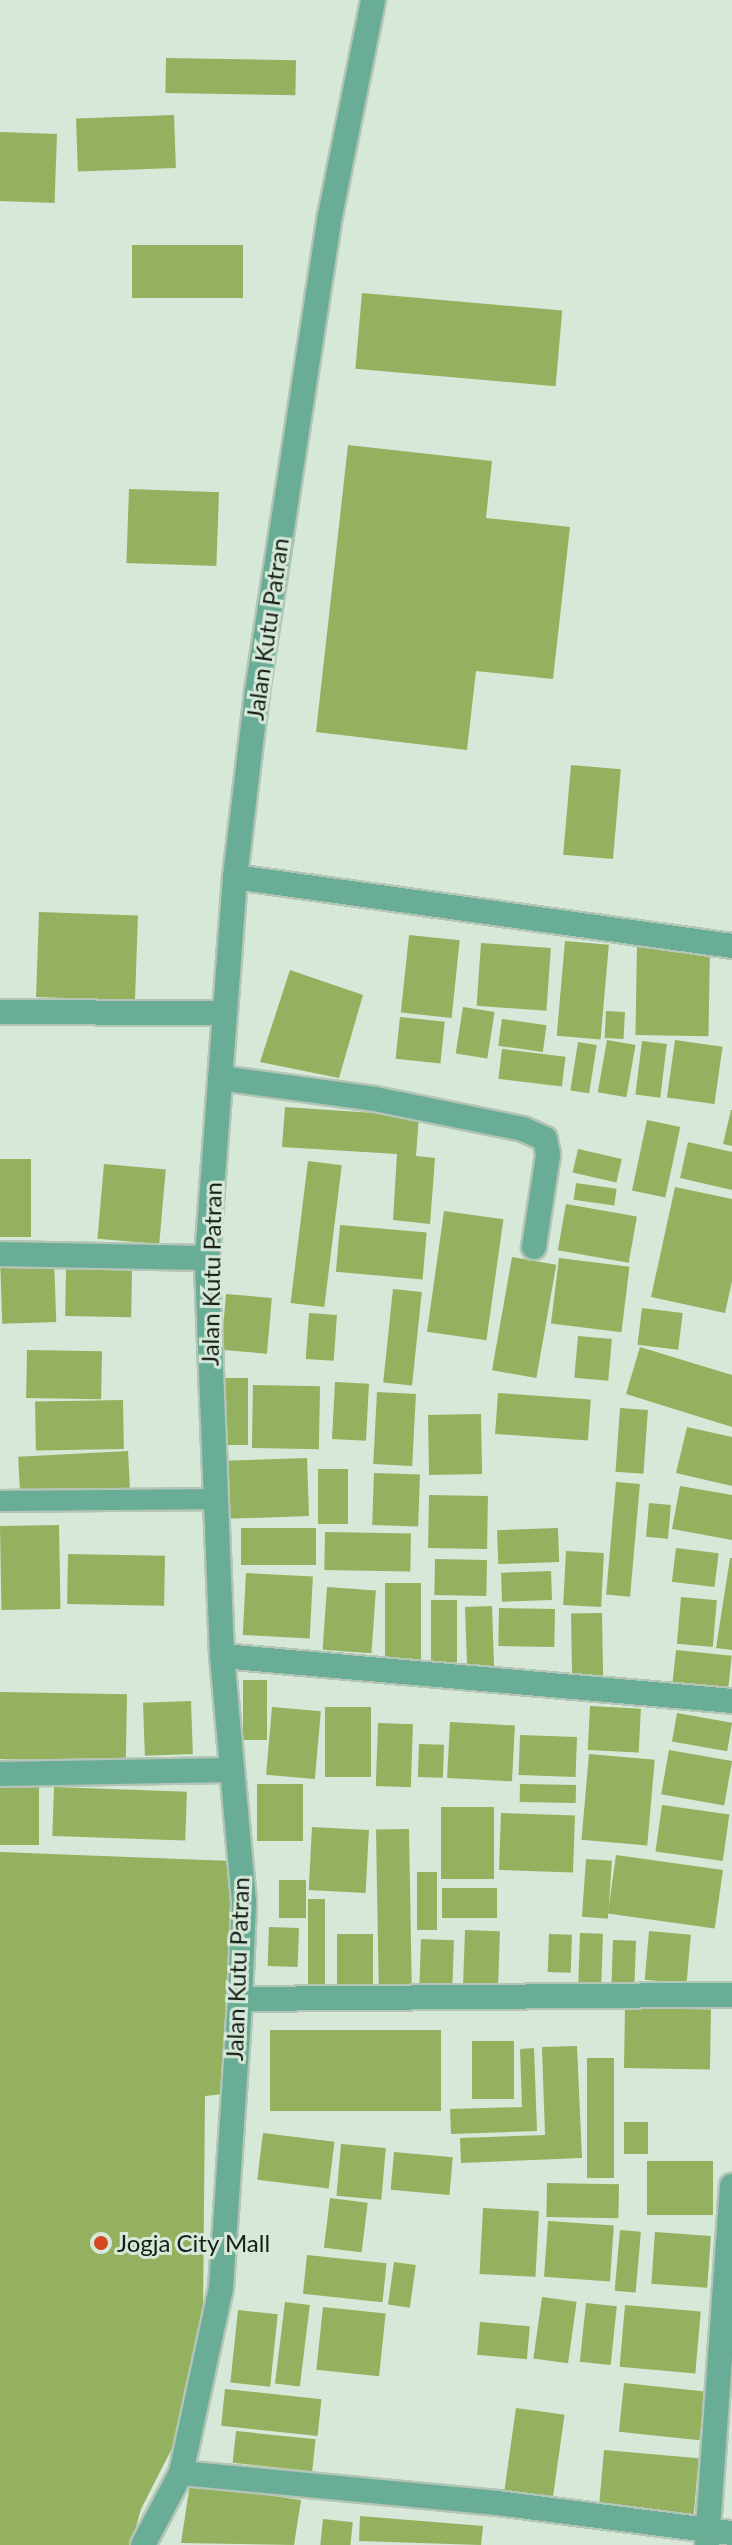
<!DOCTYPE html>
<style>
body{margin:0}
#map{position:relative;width:732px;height:2545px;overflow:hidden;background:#d6e8d8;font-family:Lato,sans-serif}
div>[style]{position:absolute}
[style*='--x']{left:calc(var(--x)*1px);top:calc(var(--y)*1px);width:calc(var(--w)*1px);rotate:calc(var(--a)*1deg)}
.building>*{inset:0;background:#93b15f;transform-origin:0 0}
.roads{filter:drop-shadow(2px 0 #b4c4b5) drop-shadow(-2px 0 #b4c4b5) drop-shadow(0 2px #b4c4b5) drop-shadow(0 -2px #b4c4b5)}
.service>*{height:20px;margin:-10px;padding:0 10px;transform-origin:10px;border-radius:10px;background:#69ad97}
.minor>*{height:24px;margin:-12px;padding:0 12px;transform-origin:12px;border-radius:12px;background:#69ad97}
.tertiary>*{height:24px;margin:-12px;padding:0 12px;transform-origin:12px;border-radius:12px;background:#69ad97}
.dots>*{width:22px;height:22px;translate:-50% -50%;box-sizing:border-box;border:4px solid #d6e8d8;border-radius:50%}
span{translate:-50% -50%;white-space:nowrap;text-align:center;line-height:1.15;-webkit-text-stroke:6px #d6e8d8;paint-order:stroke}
.street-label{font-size:24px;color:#171e18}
.poi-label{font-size:24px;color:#171e18}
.left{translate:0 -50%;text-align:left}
</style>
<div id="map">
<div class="building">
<div style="left:166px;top:58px;width:130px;height:35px;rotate:1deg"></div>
<div style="left:174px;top:115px;width:53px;height:98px;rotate:88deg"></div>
<div style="left:0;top:132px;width:57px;height:69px;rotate:2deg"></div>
<div style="left:243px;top:245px;width:53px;height:111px;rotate:90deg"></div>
<div style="left:362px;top:293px;width:201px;height:76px;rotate:5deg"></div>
<div style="clip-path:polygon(348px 445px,492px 461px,486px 518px,570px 527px,553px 679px,476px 671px,467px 750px,316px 732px)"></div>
<div style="left:129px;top:489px;width:90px;height:74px;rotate:2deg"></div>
<div style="left:571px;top:765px;width:50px;height:90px;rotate:5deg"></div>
<div style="left:39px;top:912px;width:99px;height:85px;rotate:2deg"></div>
<div style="left:409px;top:935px;width:51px;height:78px;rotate:6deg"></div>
<div style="left:565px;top:941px;width:44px;height:95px;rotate:5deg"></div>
<div style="left:481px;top:943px;width:70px;height:63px;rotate:4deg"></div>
<div style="left:637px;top:946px;width:73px;height:89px;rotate:1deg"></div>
<div style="clip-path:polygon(290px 970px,363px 995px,339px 1078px,260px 1062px)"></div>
<div style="left:463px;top:1007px;width:32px;height:47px;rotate:9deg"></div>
<div style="left:606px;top:1011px;width:19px;height:27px;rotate:3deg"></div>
<div style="left:400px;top:1017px;width:45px;height:42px;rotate:6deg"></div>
<div style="left:502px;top:1019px;width:45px;height:27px;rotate:8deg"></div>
<div style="left:607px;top:1040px;width:29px;height:53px;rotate:10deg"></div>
<div style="left:675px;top:1040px;width:48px;height:58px;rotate:8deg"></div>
<div style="left:642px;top:1041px;width:25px;height:54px;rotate:7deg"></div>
<div style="left:578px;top:1042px;width:19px;height:49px;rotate:9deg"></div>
<div style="left:502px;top:1049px;width:64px;height:30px;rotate:7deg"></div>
<div style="clip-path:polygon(285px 1107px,419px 1116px,416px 1156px,435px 1158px,430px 1224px,393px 1220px,397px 1154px,282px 1147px)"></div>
<div style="clip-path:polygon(731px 1110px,732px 1110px,732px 1146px,723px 1144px)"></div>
<div style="left:647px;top:1120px;width:34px;height:72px;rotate:12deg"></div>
<div style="clip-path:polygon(688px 1142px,732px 1152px,732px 1190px,680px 1178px)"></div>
<div style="left:578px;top:1149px;width:45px;height:24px;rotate:13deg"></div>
<div style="left:0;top:1159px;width:31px;height:78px"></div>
<div style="left:308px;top:1161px;width:34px;height:143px;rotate:7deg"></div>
<div style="left:104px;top:1164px;width:62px;height:75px;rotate:5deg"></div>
<div style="left:576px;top:1183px;width:41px;height:17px;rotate:8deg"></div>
<div style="clip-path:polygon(675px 1187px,732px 1199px,732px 1281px,725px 1313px,651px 1297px)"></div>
<div style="left:566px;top:1204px;width:72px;height:47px;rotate:10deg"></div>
<div style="left:444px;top:1211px;width:60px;height:122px;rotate:8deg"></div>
<div style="left:340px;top:1225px;width:87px;height:47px;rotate:5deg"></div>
<div style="left:54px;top:1257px;width:65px;height:54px;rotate:88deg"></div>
<div style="left:512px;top:1257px;width:45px;height:115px;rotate:10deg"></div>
<div style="left:559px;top:1258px;width:71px;height:66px;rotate:7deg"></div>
<div style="left:66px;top:1269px;width:66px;height:47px;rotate:1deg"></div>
<div style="left:393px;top:1289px;width:29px;height:94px;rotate:6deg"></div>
<div style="left:226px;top:1294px;width:46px;height:56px;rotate:5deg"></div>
<div style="left:642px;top:1308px;width:41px;height:37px;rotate:7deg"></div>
<div style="left:309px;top:1313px;width:28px;height:46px;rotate:4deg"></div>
<div style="left:578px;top:1336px;width:34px;height:42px;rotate:5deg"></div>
<div style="clip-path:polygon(640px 1347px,732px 1375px,732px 1427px,626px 1394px)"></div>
<div style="left:27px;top:1350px;width:75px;height:48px;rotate:1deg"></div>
<div style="left:217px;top:1378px;width:31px;height:67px"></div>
<div style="left:335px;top:1382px;width:34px;height:57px;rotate:3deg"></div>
<div style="left:253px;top:1385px;width:67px;height:63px;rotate:1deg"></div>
<div style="left:377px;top:1392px;width:39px;height:72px;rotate:3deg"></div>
<div style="left:498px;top:1393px;width:93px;height:41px;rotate:4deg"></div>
<div style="left:123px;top:1400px;width:49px;height:88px;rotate:89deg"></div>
<div style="left:620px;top:1408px;width:28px;height:64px;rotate:4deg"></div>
<div style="left:481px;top:1414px;width:60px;height:53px;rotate:89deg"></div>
<div style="clip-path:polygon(687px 1427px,732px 1437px,732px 1486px,676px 1473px)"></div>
<div style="left:128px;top:1451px;width:42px;height:110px;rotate:87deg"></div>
<div style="left:307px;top:1458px;width:58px;height:82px;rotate:88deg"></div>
<div style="left:318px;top:1469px;width:30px;height:55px"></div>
<div style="left:374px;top:1473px;width:46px;height:52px;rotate:2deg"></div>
<div style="left:616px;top:1482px;width:24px;height:113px;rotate:5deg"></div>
<div style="clip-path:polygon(680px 1486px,732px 1495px,732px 1540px,672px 1529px)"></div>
<div style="left:429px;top:1495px;width:59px;height:53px;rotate:1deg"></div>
<div style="left:649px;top:1503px;width:22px;height:34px;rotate:5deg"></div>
<div style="left:59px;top:1525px;width:84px;height:59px;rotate:89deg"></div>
<div style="left:316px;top:1528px;width:37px;height:75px;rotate:90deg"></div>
<div style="left:558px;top:1528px;width:34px;height:61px;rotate:88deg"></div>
<div style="left:325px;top:1532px;width:86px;height:38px;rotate:1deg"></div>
<div style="left:676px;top:1548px;width:43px;height:34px;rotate:7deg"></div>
<div style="left:566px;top:1551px;width:38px;height:54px;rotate:3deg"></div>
<div style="left:68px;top:1554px;width:97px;height:50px;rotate:1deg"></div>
<div style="clip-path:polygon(730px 1558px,732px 1558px,732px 1650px,716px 1648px)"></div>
<div style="left:435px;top:1559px;width:52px;height:36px;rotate:1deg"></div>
<div style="left:551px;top:1571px;width:29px;height:50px;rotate:88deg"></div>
<div style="left:246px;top:1573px;width:67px;height:62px;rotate:3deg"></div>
<div style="left:385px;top:1583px;width:36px;height:82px"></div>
<div style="left:327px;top:1587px;width:49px;height:63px;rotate:4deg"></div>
<div style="left:681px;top:1597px;width:36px;height:47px;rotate:5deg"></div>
<div style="left:457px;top:1600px;width:72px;height:26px;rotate:90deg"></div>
<div style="left:492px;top:1606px;width:64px;height:27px;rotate:88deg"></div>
<div style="left:499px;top:1608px;width:56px;height:38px;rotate:1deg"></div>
<div style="left:602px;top:1613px;width:66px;height:31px;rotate:89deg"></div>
<div style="left:676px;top:1650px;width:56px;height:37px;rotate:6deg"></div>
<div style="left:243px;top:1680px;width:24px;height:60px"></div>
<div style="left:0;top:1692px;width:127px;height:67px;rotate:1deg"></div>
<div style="left:191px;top:1701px;width:53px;height:48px;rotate:88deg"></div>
<div style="left:590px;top:1706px;width:51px;height:44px;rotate:3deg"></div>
<div style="left:272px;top:1707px;width:49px;height:68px;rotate:5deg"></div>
<div style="left:325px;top:1707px;width:46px;height:70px"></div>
<div style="left:677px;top:1713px;width:56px;height:29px;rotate:10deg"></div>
<div style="left:450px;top:1722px;width:65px;height:56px;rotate:3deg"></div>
<div style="left:378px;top:1723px;width:35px;height:63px;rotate:2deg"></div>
<div style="left:520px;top:1735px;width:57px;height:40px;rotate:2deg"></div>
<div style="left:419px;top:1744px;width:25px;height:33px;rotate:2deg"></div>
<div style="left:669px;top:1750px;width:64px;height:45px;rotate:10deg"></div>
<div style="left:589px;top:1754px;width:66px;height:86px;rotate:5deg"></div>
<div style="left:257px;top:1784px;width:46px;height:57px"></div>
<div style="left:520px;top:1784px;width:56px;height:18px;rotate:1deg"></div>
<div style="left:0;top:1785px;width:39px;height:60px"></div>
<div style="left:54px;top:1787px;width:133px;height:49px;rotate:2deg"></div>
<div style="left:662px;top:1805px;width:68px;height:47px;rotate:8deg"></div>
<div style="left:441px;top:1807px;width:53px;height:72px"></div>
<div style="left:501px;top:1813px;width:74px;height:57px;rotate:2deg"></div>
<div style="left:312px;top:1827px;width:57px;height:63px;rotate:3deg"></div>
<div style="left:409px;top:1829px;width:162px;height:33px;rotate:89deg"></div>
<div style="clip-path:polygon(0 1852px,232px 1861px,223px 2094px,205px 2096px,203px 2313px,187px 2419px,141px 2509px,131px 2545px,0 2545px)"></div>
<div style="left:616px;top:1855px;width:108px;height:59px;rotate:8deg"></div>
<div style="left:586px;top:1859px;width:26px;height:58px;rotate:4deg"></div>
<div style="left:417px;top:1872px;width:20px;height:58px"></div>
<div style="left:306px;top:1880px;width:38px;height:27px;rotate:90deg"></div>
<div style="left:497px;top:1888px;width:30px;height:55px;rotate:90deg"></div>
<div style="left:308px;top:1899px;width:17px;height:86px"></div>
<div style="left:269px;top:1927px;width:30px;height:39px;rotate:2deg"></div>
<div style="left:465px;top:1930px;width:35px;height:59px;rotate:2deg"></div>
<div style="left:649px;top:1931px;width:42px;height:49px;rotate:5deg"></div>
<div style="left:580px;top:1933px;width:23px;height:52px;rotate:2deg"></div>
<div style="left:373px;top:1934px;width:55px;height:36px;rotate:90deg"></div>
<div style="left:549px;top:1934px;width:23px;height:38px;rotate:2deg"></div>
<div style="left:421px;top:1939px;width:33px;height:51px;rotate:2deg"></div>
<div style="left:613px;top:1940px;width:23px;height:44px;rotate:2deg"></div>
<div style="left:625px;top:2008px;width:86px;height:60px;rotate:1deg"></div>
<div style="left:441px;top:2030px;width:81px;height:171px;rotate:90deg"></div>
<div style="left:472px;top:2041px;width:42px;height:58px"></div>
<div style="clip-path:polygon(577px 2046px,582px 2158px,461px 2163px,460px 2138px,545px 2135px,542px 2047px)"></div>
<div style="clip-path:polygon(534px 2048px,537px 2131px,451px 2134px,450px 2109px,522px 2107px,520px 2049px)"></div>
<div style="left:587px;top:2058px;width:27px;height:120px"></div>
<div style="left:624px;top:2122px;width:24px;height:32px"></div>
<div style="left:263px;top:2133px;width:72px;height:47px;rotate:7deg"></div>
<div style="left:341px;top:2144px;width:45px;height:52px;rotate:5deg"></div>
<div style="left:394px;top:2152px;width:59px;height:38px;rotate:5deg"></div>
<div style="left:647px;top:2161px;width:66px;height:54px"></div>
<div style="left:547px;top:2183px;width:72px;height:34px;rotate:1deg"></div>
<div style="left:330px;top:2198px;width:38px;height:50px;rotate:7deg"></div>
<div style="left:483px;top:2208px;width:56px;height:66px;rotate:3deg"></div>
<div style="left:548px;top:2221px;width:66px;height:56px;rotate:4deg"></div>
<div style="left:620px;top:2230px;width:21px;height:61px;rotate:5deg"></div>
<div style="left:655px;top:2232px;width:56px;height:52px;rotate:4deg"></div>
<div style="left:307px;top:2255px;width:80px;height:39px;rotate:6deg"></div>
<div style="left:394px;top:2262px;width:22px;height:43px;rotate:8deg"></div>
<div style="left:542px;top:2297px;width:35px;height:62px;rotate:8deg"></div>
<div style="left:285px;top:2302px;width:25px;height:82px;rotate:7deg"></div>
<div style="left:586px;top:2303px;width:31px;height:59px;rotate:6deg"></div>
<div style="left:625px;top:2305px;width:76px;height:62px;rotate:5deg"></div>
<div style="left:323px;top:2307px;width:63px;height:63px;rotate:6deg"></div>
<div style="left:238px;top:2310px;width:40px;height:73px;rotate:6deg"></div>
<div style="left:480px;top:2322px;width:50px;height:33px;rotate:5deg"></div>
<div style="left:624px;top:2383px;width:81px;height:49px;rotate:6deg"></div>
<div style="left:225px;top:2389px;width:97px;height:37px;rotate:6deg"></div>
<div style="left:516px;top:2408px;width:49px;height:83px;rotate:8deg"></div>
<div style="left:236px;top:2431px;width:80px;height:32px;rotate:6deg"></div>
<div style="left:604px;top:2450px;width:95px;height:60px;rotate:5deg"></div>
<div style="clip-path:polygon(190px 2484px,301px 2500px,294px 2545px,181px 2543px)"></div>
<div style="clip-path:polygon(360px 2516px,483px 2526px,481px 2545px,359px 2541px)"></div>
<div style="left:323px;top:2519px;width:30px;height:26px;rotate:6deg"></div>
</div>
<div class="roads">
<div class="service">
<div style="--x:0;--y:1501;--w:215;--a:-0.5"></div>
</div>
<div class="minor">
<div style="--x:235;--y:877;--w:502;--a:7.9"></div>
<div style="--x:0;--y:1012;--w:224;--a:0.3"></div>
<div style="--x:220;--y:1078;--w:156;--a:7.7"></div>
<div style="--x:375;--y:1099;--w:151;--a:11.5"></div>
<div style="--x:523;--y:1129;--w:24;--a:24"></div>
<div style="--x:545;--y:1139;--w:16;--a:79"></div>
<div style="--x:548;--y:1155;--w:93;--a:98.7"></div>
<div style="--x:0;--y:1254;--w:207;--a:1.1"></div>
<div style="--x:222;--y:1656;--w:512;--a:5.04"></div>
<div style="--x:0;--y:1774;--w:230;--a:-1"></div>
<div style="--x:240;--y:1999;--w:492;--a:-0.5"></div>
<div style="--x:181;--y:2473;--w:317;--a:5.4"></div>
<div style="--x:497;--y:2503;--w:237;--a:7.3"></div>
<div style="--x:707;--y:2543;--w:358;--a:-86"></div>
</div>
<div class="tertiary">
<div style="--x:143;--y:2545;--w:81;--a:-62.2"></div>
<div style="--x:181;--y:2473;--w:189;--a:-77.8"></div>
<div style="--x:221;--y:2288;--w:290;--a:-86.2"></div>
<div style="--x:240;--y:1999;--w:97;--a:-87.6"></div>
<div style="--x:244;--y:1902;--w:247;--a:-95.1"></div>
<div style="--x:222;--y:1656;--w:398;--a:-92.2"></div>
<div style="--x:207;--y:1258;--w:382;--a:-85.8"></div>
<div style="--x:235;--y:877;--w:186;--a:-83.2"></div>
<div style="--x:257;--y:692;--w:482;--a:-81.3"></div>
<div style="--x:330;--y:216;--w:220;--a:-78.7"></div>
</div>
</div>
<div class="dots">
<div style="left:101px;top:2243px;background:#d14821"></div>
</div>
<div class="street-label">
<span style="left:267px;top:629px;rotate:-82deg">Jalan Kutu Patran</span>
<span style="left:211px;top:1274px;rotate:-89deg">Jalan Kutu Patran</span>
<span style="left:237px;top:1969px;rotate:-88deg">Jalan Kutu Patran</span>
</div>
<div class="poi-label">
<span class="left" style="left:117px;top:2243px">Jogja City Mall</span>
</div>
</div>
